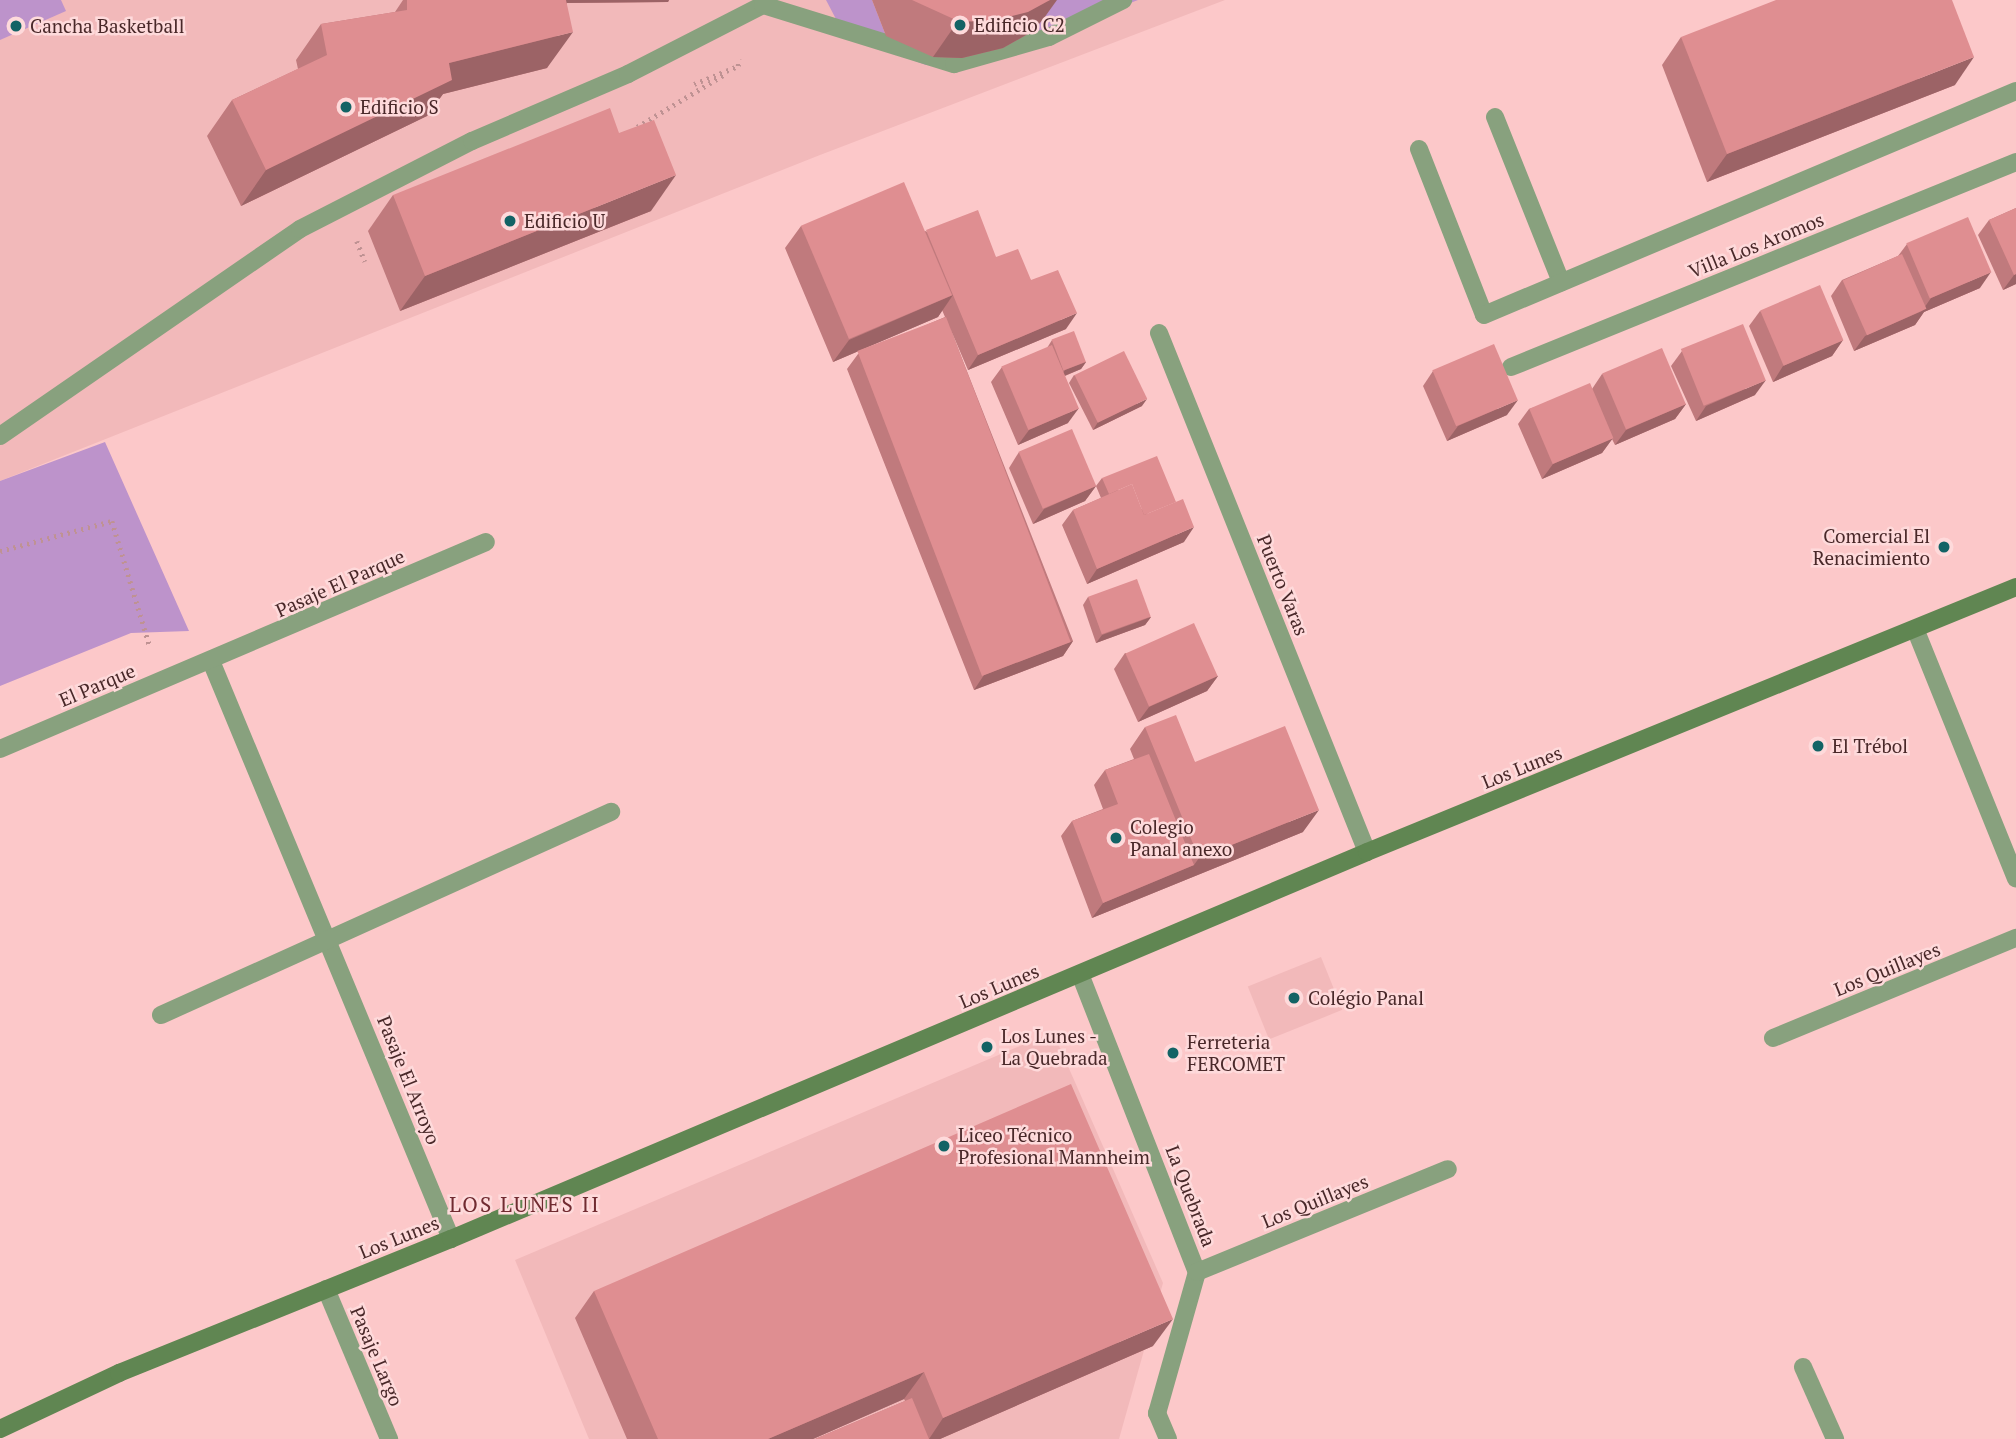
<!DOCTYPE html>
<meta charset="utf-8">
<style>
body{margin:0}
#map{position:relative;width:2016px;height:1439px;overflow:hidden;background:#fcc8c9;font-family:"PT Serif",serif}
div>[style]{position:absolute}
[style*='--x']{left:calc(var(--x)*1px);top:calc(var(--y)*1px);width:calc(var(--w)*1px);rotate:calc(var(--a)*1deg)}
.built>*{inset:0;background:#f2b9ba;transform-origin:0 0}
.green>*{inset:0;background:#bd93cb}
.path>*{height:4.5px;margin-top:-2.25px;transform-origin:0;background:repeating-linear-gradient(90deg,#bf9293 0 2px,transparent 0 7px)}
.lane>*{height:18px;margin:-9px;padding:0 9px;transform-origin:9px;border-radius:9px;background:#88a17e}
.street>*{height:18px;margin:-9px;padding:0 9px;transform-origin:9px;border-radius:9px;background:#88a17e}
.secondary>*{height:18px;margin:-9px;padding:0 9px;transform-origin:9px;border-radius:9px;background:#608652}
.wall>*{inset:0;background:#c07a7d}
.shaded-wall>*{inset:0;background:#9c6366}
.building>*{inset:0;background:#df8e91;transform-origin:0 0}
.dots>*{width:19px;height:19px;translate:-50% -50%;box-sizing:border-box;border:4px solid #fedadb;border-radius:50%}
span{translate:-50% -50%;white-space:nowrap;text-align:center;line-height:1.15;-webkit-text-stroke:5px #fedadb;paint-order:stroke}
.poi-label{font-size:19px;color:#492829}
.left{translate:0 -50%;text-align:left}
.right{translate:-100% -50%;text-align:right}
.street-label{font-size:19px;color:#492829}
.neighbourhood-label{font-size:21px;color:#712b31;letter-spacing:2px}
</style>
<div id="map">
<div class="built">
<div style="clip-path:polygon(0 0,1225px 0,820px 155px,0 481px)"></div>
<div style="left:1321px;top:957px;width:57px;height:79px;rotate:68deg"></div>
<div style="clip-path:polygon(1053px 1032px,1163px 1283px,1119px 1439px,589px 1439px,515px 1260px)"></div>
</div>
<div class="green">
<div style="clip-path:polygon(0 0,61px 0,66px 11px,0 40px)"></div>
<div style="clip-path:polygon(826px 0,872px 0,886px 36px,1021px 44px,1044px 18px,1051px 0,1138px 0,962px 67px,926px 65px,880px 48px,837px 21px)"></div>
<div style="clip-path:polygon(105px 442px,189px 631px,131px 633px,0 686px,0 481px)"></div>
</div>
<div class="path">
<div style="--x:694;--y:84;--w:48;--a:-22.2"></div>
<div style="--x:738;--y:66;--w:7;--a:-82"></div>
<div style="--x:637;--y:127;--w:103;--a:-31.1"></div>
<div style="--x:357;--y:241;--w:22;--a:69"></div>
<div style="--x:0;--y:551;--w:116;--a:-15"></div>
<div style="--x:112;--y:521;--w:132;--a:73.2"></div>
</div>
<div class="lane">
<div style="--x:1495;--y:117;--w:178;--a:68.2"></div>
<div style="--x:1419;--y:149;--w:178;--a:68.6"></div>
<div style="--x:1484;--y:315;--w:577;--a:-22.83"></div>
<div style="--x:0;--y:436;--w:364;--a:-34.6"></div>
<div style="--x:300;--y:229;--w:193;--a:-27.1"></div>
<div style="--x:472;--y:141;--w:170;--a:-23.2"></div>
<div style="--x:628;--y:74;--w:152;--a:-27.1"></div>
<div style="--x:763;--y:5;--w:200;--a:17.2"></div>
<div style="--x:954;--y:64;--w:99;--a:-15.9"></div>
<div style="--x:1049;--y:37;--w:83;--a:-26.6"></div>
</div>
<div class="street">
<div style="--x:1159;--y:333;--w:559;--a:68.16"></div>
<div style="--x:1511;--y:367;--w:545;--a:-22.09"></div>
<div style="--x:1916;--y:631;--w:267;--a:68"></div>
<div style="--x:211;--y:661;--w:626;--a:67.45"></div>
<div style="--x:0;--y:749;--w:528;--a:-23.07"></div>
<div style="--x:1080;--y:974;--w:320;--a:68.6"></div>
<div style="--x:1197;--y:1272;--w:147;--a:105.8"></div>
<div style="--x:1157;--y:1413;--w:28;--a:67"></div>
<div style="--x:161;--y:1015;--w:494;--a:-24.3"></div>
<div style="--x:1773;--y:1038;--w:263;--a:-22.4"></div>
<div style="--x:1197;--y:1272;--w:271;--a:-22.3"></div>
<div style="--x:326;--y:1289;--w:163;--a:67.2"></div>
<div style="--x:1803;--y:1367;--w:79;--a:66"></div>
</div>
<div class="secondary">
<div style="--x:0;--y:1429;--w:132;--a:-25.2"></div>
<div style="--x:119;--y:1373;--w:358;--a:-22"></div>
<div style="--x:451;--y:1239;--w:994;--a:-22.9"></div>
<div style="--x:1367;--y:852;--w:701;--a:-22.21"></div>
</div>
<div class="wall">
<div style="clip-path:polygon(403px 0,669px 0,668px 2px,567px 3px,547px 68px,443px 94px,427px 116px,241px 206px,207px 136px,232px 100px,298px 69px,296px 60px,321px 24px,395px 12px)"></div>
<div style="clip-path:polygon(872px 0,1055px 0,1044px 18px,1033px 31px,1003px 48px,962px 58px,933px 57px,886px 36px)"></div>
<div style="clip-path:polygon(1681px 37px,1955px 85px,1707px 182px,1662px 65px)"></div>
<div style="clip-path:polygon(393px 195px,651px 211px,400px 311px,368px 231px)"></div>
<div style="clip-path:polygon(2016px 208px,2016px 284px,2003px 290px,1978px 235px,1989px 220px)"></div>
<div style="clip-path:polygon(801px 226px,925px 231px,996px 257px,1031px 280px,1066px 329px,968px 370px,950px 328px,1073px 641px,1063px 656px,974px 690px,847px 369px,858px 354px,945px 317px,942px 310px,938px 317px,833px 362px,785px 248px)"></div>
<div style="clip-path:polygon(1907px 244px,1980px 288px,1924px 312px,1915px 325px,1854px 351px,1831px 296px,1842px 280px,1898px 256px)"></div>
<div style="clip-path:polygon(1760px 311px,1843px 340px,1832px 356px,1773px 382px,1749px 326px)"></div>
<div style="clip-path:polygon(1052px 340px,1086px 362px,1081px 369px,1065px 376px,1068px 423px,1018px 445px,991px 382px,1002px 367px,1047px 348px)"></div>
<div style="clip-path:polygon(1682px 351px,1755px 395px,1696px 421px,1671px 366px)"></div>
<div style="clip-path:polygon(1433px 371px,1507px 415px,1447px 441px,1423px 386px)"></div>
<div style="clip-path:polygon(1602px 374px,1686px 404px,1675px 419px,1615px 445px,1612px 439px,1602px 453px,1542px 479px,1518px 424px,1529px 409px,1592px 389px)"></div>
<div style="clip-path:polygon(1074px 375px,1142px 406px,1093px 430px,1069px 383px)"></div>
<div style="clip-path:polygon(1019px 452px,1096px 486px,1085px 501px,1033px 524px,1009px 468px)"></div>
<div style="clip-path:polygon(1102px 478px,1184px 542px,1087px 584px,1062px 525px,1073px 510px,1101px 498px,1096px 486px)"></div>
<div style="clip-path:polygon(1088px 597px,1151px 617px,1145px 625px,1096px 643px,1083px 605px)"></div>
<div style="clip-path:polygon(1125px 653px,1218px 676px,1207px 691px,1138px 722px,1114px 669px)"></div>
<div style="clip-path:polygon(1145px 727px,1195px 762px,1303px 832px,1092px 918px,1061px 836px,1072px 821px,1103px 809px,1094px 785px,1105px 770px,1134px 759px,1130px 749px)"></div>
<div style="clip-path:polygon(594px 1291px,1153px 1346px,940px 1439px,815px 1439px,905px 1401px,904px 1399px,813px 1439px,627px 1439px,575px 1318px)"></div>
</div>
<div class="shaded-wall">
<div style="clip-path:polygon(566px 0,669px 0,668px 2px,563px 3px)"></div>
<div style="clip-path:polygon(1050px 0,1057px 0,1044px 18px,1033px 31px,1003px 48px,962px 58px,933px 57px,958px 21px)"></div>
<div style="clip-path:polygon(573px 32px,547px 68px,443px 94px,427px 116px,241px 206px,266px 170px,449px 63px)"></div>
<div style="clip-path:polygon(1974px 57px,1955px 85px,1707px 182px,1727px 154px)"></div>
<div style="clip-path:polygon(676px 175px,651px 211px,400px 311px,425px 276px)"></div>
<div style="clip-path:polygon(1991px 272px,1980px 288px,1924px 312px,1915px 325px,1854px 351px,1865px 336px,1922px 311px,1931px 298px)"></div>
<div style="clip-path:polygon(2016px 274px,2016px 284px,2003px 290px,2014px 275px)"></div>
<div style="clip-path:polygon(953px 295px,938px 317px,833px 362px,849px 340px)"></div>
<div style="clip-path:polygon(1077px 313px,1066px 329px,968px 370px,978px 355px)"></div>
<div style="clip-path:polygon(1843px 340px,1832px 356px,1773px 382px,1783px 366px)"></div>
<div style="clip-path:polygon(1086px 362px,1081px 369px,1059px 378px,1065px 370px)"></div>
<div style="clip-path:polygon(1766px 380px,1755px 395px,1696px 421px,1706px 406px)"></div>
<div style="clip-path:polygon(1147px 399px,1142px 406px,1093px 430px,1098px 422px)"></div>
<div style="clip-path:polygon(1518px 400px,1507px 415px,1447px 441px,1458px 426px)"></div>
<div style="clip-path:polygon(1686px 404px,1675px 419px,1615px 445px,1626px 430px)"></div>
<div style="clip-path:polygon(1079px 408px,1068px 423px,1018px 445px,1029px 430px)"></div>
<div style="clip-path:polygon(1613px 438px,1602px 453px,1542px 479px,1553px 464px)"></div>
<div style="clip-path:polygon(1096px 486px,1085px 501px,1033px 524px,1044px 509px)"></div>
<div style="clip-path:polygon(1194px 527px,1184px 542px,1087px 584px,1097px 569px)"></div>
<div style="clip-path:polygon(1151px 617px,1145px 625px,1096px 643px,1102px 635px)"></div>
<div style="clip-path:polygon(1073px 641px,1063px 656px,974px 690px,984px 675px)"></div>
<div style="clip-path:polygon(1218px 676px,1207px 691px,1138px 722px,1149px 707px)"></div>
<div style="clip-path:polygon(1319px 810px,1303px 832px,1092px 918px,1103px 903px,1194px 865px,1199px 858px)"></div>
<div style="clip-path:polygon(1173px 1319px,1153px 1346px,940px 1439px,929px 1439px,943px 1418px)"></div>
<div style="clip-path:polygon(924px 1372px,904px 1399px,813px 1439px,768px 1439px)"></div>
</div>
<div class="building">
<div style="clip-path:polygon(407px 0,566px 0,573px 32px,449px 63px,452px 80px,266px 170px,232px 100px,327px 55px,321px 24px,407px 10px)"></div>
<div style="clip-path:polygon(912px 0,1050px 0,1028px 12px,988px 22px,958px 21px)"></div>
<div style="clip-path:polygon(1776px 0,1952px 0,1974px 57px,1727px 154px,1681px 37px)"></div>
<div style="clip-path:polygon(610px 108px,619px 133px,654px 120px,676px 175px,425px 276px,393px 195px)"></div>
<div style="left:904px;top:182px;width:123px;height:112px;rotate:67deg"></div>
<div style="clip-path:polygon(2016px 208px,2016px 274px,2014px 275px,1989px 220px)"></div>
<div style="clip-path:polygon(978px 210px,996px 257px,1018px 249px,1031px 280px,1058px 270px,1077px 313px,978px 355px,926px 230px)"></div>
<div style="left:1968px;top:217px;width:60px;height:67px;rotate:67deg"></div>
<div style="left:1902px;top:254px;width:60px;height:65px;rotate:66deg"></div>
<div style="left:1820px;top:285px;width:60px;height:65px;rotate:67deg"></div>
<div style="left:946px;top:317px;width:348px;height:95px;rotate:69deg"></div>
<div style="left:1743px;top:324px;width:61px;height:67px;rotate:68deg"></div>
<div style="left:1074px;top:331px;width:33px;height:24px;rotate:69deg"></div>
<div style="left:1494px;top:344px;width:61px;height:67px;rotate:67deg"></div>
<div style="left:1052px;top:345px;width:69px;height:55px;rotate:67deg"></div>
<div style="left:1662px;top:348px;width:61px;height:65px;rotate:67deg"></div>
<div style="left:1124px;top:351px;width:53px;height:55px;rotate:64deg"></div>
<div style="left:1590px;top:383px;width:60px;height:66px;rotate:67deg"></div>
<div style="left:1072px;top:429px;width:62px;height:58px;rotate:67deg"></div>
<div style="clip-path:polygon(1157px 456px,1176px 502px,1144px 515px,1132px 484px,1109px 494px,1102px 478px)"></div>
<div style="clip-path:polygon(1132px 484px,1144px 515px,1183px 499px,1194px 527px,1097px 569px,1073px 510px)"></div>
<div style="left:1137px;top:579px;width:40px;height:52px;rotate:70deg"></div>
<div style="left:1194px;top:623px;width:58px;height:75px;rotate:66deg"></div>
<div style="clip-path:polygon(1176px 715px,1195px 762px,1285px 726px,1319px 810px,1199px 858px,1145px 727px)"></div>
<div style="clip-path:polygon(1149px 754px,1194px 865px,1103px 903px,1072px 821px,1118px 804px,1105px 770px)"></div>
<div style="clip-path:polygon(1071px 1084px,1173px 1319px,943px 1418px,924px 1372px,768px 1439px,658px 1439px,594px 1291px)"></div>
<div style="clip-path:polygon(912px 1398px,929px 1439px,815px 1439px)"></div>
</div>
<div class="dots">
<div style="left:960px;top:25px;background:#136365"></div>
<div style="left:16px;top:26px;background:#136365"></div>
<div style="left:346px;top:107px;background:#136365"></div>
<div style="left:510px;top:221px;background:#136365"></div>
<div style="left:1944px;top:547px;background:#136365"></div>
<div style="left:1818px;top:746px;background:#136365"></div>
<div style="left:1116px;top:838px;background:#136365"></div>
<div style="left:1294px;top:998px;background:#136365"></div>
<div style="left:987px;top:1047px;background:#136365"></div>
<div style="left:1173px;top:1053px;background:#136365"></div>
<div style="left:944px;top:1146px;background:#136365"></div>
</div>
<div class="poi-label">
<span class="left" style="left:974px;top:25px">Edificio C2</span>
<span class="left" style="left:30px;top:26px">Cancha Basketball</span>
<span class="left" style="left:360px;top:107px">Edificio S</span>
<span class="left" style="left:524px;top:221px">Edificio U</span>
<span class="right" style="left:1930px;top:547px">Comercial El<br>Renacimiento</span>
<span class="left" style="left:1832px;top:746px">El Trébol</span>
<span class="left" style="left:1130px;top:838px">Colegio<br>Panal anexo</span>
<span class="left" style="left:1308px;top:998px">Colégio Panal</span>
<span class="left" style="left:1001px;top:1047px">Los Lunes -<br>La Quebrada</span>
<span class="left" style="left:1187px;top:1053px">Ferreteria<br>FERCOMET</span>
<span class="left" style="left:958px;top:1146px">Liceo Técnico<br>Profesional Mannheim</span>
</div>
<div class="street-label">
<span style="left:1756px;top:245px;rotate:-22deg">Villa Los Aromos</span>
<span style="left:340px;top:583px;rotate:-24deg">Pasaje El Parque</span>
<span style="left:1283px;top:585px;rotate:68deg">Puerto Varas</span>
<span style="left:97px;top:685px;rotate:-23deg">El Parque</span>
<span style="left:1522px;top:767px;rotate:-22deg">Los Lunes</span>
<span style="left:1887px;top:969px;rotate:-22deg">Los Quillayes</span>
<span style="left:999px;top:986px;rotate:-23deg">Los Lunes</span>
<span style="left:409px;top:1080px;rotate:68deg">Pasaje El Arroyo</span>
<span style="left:1191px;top:1196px;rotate:69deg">La Quebrada</span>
<span style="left:1315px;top:1201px;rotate:-22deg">Los Quillayes</span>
<span style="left:399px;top:1237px;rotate:-22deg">Los Lunes</span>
<span style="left:377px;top:1356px;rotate:67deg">Pasaje Largo</span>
</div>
<div class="neighbourhood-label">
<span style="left:525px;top:1204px">LOS LUNES II</span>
</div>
</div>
